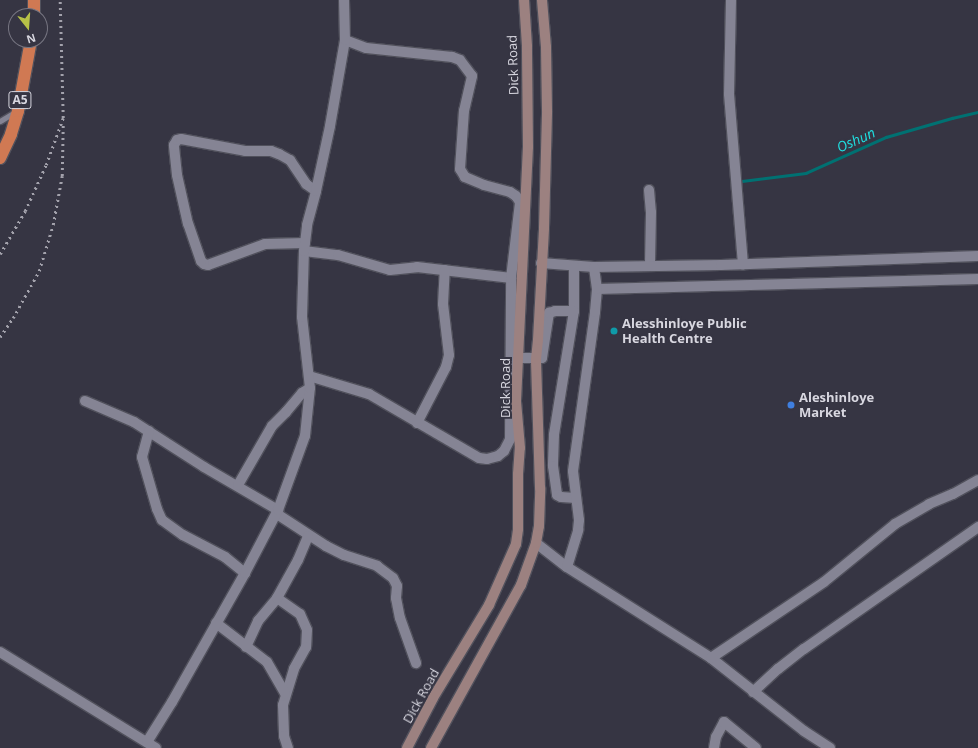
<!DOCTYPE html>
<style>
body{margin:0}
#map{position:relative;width:978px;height:748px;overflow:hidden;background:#363543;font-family:"Open Sans",sans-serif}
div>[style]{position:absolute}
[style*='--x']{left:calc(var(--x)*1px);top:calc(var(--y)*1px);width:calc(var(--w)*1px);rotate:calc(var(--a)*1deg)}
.stream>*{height:2.5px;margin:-1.25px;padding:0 1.25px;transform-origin:1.25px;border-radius:1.25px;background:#007172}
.roads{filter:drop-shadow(1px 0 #51515c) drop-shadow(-1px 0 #51515c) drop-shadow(0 1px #51515c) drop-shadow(0 -1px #51515c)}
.lane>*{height:5px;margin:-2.5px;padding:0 2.5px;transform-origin:2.5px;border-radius:2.5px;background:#858494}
.street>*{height:10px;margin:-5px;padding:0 5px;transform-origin:5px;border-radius:5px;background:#858494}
.secondary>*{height:10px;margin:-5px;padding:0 5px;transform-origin:5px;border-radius:5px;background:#9c8180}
.highway>*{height:12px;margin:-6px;padding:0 6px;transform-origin:6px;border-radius:6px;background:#d07953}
.rail>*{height:2.5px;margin-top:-1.25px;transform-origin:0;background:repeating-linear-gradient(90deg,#a3a2ac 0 2px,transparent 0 6px)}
.dots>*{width:11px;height:11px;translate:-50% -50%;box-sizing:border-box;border:2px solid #363543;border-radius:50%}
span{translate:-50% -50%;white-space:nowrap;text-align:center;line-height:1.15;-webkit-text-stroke:4px #363543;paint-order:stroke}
.shield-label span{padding:1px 3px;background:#363543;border:1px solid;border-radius:3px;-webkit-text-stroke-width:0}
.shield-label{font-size:12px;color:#d8d7e0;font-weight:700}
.street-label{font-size:13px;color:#d8d7e0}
.poi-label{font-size:13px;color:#d8d7e0;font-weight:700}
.left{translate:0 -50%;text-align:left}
.water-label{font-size:14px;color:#1fdfe0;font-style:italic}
.north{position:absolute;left:8px;top:8px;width:40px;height:40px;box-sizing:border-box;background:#363543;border:1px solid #777682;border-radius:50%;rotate:163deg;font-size:11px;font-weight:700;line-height:16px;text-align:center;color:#d8d7e0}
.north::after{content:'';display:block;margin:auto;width:14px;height:18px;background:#b7c147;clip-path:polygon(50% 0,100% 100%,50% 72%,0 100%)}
</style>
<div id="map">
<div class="stream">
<div style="--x:742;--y:181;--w:64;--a:-7.1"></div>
<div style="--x:806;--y:173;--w:88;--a:-24.2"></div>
<div style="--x:886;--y:137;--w:69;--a:-16.1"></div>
<div style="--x:952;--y:118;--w:27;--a:-13"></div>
</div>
<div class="roads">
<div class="lane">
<div style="--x:0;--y:121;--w:17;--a:-31"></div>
</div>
<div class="street">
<div style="--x:731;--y:0;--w:94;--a:91.2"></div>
<div style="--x:729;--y:94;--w:171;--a:85.3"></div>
<div style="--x:649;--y:190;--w:22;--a:85"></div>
<div style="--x:651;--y:212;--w:54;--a:91.1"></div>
<div style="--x:305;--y:243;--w:40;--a:178.6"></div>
<div style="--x:265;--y:244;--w:61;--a:159.8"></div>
<div style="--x:208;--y:265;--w:4;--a:-166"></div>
<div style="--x:204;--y:264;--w:4;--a:-135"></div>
<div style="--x:201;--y:261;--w:39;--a:-109"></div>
<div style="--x:188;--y:224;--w:50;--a:-102.7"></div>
<div style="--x:177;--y:175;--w:30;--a:-96"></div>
<div style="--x:174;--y:145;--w:6;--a:-59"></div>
<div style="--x:177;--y:140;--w:4;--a:-14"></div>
<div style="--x:181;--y:139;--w:65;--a:10.6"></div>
<div style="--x:245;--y:151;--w:26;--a:0"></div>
<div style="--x:271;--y:151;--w:9;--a:21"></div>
<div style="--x:279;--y:154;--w:13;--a:29"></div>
<div style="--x:290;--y:160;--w:29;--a:56"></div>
<div style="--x:306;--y:184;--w:12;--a:35"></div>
<div style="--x:304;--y:251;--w:34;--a:7"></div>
<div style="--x:338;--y:255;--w:54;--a:16.1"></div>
<div style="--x:390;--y:270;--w:27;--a:-6"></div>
<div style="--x:417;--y:267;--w:95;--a:6.7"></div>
<div style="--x:541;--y:263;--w:53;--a:4.3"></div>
<div style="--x:594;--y:267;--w:127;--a:-0.9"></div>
<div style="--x:721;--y:265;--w:257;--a:-2"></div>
<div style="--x:574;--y:266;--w:45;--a:90"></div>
<div style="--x:574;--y:311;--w:126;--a:99.2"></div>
<div style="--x:554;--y:435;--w:31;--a:92"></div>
<div style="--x:553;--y:466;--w:29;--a:82"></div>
<div style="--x:557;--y:495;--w:4;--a:27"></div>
<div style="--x:561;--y:497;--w:15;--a:4"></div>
<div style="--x:597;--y:289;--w:381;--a:-1.5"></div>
<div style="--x:517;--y:358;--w:25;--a:0"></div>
<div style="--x:542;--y:358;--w:46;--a:-81.2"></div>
<div style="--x:549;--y:313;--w:6;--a:-18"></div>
<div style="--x:555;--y:311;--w:19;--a:0"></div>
<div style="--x:309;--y:376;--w:63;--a:16.7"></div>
<div style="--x:369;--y:394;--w:127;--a:30.2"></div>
<div style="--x:479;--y:458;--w:8;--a:7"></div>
<div style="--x:487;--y:459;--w:11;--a:-15"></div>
<div style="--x:498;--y:456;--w:8;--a:-40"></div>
<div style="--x:504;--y:451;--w:13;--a:-63"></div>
<div style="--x:510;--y:439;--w:161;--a:-89.6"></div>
<div style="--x:511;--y:278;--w:77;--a:-83.2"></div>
<div style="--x:520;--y:202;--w:7;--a:-124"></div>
<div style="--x:516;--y:196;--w:7;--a:-146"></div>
<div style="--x:510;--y:192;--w:27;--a:-165"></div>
<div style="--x:484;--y:185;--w:21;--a:-157"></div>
<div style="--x:465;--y:177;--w:9;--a:-122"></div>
<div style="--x:460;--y:169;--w:58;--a:-86.1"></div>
<div style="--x:464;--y:111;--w:36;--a:-77"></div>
<div style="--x:472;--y:76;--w:20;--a:-127"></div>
<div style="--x:460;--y:60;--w:9;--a:-159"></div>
<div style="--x:452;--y:57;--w:86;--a:-174"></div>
<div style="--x:366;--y:48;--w:22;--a:-159"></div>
<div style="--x:85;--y:401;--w:53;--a:23.2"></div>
<div style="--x:134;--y:422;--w:83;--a:32.7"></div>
<div style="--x:204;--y:467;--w:86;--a:30.2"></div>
<div style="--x:417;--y:423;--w:63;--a:-62.6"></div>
<div style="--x:446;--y:367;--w:12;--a:-76"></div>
<div style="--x:449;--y:355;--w:51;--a:-96.7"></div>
<div style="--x:443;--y:304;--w:34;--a:-87"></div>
<div style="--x:149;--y:431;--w:27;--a:105"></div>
<div style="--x:142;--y:457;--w:54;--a:73.9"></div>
<div style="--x:157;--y:509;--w:12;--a:66"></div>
<div style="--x:162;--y:520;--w:26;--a:36"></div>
<div style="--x:183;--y:535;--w:47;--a:27.6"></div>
<div style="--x:225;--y:557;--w:26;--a:39"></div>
<div style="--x:238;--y:485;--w:68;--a:-60"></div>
<div style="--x:272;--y:426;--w:20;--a:-45"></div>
<div style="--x:286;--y:412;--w:25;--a:-50"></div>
<div style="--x:302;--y:393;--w:9;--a:-32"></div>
<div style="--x:277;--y:514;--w:59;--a:33.1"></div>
<div style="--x:326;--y:546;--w:20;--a:27"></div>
<div style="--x:344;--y:555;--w:35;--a:18"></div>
<div style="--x:377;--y:566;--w:20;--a:37"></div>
<div style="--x:393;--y:578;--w:9;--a:63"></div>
<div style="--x:397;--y:586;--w:12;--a:95"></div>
<div style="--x:396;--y:598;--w:20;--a:79"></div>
<div style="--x:400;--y:618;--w:48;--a:70.4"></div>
<div style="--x:536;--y:543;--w:39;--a:38"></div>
<div style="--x:567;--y:567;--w:170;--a:32.3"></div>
<div style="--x:711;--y:658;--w:118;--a:38.1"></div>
<div style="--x:804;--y:731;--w:31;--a:33"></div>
<div style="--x:567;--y:567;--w:39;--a:-73"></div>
<div style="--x:578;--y:530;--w:10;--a:-84"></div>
<div style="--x:579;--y:520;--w:49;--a:-97"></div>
<div style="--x:573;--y:471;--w:161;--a:-82.1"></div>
<div style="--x:595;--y:312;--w:23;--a:-85"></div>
<div style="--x:597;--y:289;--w:22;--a:-98"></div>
<div style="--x:277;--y:598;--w:28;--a:35"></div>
<div style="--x:300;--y:614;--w:17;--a:66"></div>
<div style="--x:307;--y:630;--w:17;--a:93"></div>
<div style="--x:306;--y:647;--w:25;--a:119"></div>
<div style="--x:294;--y:669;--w:38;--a:107"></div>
<div style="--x:283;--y:705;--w:31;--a:88"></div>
<div style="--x:284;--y:736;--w:13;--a:72"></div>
<div style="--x:216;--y:623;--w:64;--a:37.4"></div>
<div style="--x:267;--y:662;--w:36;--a:60"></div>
<div style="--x:246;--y:647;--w:29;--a:-65"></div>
<div style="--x:258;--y:621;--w:30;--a:-50"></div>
<div style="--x:277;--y:598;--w:43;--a:-61.1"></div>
<div style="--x:298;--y:560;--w:26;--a:-67"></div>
<div style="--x:0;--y:652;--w:183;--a:31.6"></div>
<div style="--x:711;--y:658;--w:136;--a:-33.9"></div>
<div style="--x:824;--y:582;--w:92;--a:-39.2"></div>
<div style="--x:895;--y:524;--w:39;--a:-30"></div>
<div style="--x:929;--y:504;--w:26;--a:-23"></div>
<div style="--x:953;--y:494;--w:29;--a:-29"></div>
<div style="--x:753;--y:692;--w:34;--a:-43"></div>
<div style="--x:778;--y:669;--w:33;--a:-38"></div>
<div style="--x:804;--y:649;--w:213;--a:-35"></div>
<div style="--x:147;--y:742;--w:47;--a:-58"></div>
<div style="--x:172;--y:702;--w:148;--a:-60.5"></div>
<div style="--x:245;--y:573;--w:71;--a:-62.4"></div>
<div style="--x:278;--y:510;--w:79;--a:-70"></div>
<div style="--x:305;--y:436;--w:48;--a:-84.1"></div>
<div style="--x:310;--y:388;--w:71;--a:-96.4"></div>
<div style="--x:302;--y:317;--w:66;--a:-88.3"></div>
<div style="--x:304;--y:251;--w:26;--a:-83"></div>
<div style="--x:307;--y:225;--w:35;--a:-75"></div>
<div style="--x:316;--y:191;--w:66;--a:-77.8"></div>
<div style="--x:330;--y:126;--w:87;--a:-80.1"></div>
<div style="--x:345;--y:40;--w:40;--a:-91.4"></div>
<div style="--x:714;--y:748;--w:11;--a:-80"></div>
<div style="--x:716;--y:737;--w:17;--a:-62"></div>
<div style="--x:724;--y:722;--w:41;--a:39.1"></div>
</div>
<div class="secondary">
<div style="--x:407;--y:748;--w:56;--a:-62.5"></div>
<div style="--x:433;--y:698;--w:109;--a:-58.9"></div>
<div style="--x:489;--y:605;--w:67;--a:-66.1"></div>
<div style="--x:516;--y:544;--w:15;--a:-82"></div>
<div style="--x:518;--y:529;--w:55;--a:-90"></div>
<div style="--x:518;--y:474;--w:26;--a:-86"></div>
<div style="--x:520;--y:448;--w:47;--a:-94.9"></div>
<div style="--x:516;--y:401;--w:254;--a:-87.3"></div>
<div style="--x:528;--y:147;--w:101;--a:-90.6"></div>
<div style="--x:527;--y:46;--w:46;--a:-93.7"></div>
<div style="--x:431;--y:748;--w:186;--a:-61.1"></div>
<div style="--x:521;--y:585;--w:45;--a:-70.3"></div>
<div style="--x:536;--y:543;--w:17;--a:-80"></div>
<div style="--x:539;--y:526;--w:38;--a:-88"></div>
<div style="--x:540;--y:488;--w:129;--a:-91.8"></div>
<div style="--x:536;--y:359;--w:19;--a:-84"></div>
<div style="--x:538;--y:340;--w:112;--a:-86.9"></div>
<div style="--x:544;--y:228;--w:117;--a:-88.5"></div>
<div style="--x:547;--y:111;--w:64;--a:-90.9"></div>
<div style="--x:546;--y:47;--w:47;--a:-94.9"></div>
</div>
<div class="highway">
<div style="--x:34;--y:16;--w:16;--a:-90"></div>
<div style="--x:0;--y:158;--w:26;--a:-65"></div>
<div style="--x:11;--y:134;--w:24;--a:-73"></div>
<div style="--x:18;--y:111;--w:72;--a:-79.6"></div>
</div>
</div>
<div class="rail">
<div style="--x:0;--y:254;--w:50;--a:-59.8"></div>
<div style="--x:25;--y:211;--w:51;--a:-65.5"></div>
<div style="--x:46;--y:165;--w:50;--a:-70.1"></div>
<div style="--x:63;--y:118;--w:118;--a:-91.5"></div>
<div style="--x:0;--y:337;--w:23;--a:-56"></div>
<div style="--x:13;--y:318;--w:54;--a:-61"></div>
<div style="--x:39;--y:271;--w:48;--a:-73.1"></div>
<div style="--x:53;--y:225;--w:50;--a:-79.6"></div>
<div style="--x:62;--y:176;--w:51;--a:-88.9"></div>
</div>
<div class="dots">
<div style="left:614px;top:331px;background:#0f9aa8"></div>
<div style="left:791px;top:405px;background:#3f7fe0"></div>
</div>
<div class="shield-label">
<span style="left:20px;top:100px">A5</span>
</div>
<div class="street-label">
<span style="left:513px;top:65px;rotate:-92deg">Dick Road</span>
<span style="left:505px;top:388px;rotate:-90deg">Dick Road</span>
<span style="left:421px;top:696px;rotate:-61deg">Dick Road</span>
</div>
<div class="poi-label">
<span class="left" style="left:622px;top:331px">Alesshinloye Public<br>Health Centre</span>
<span class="left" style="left:799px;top:405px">Aleshinloye<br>Market</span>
</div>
<div class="water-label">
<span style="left:856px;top:140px;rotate:-24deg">Oshun</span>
</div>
<div class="north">N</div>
</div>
